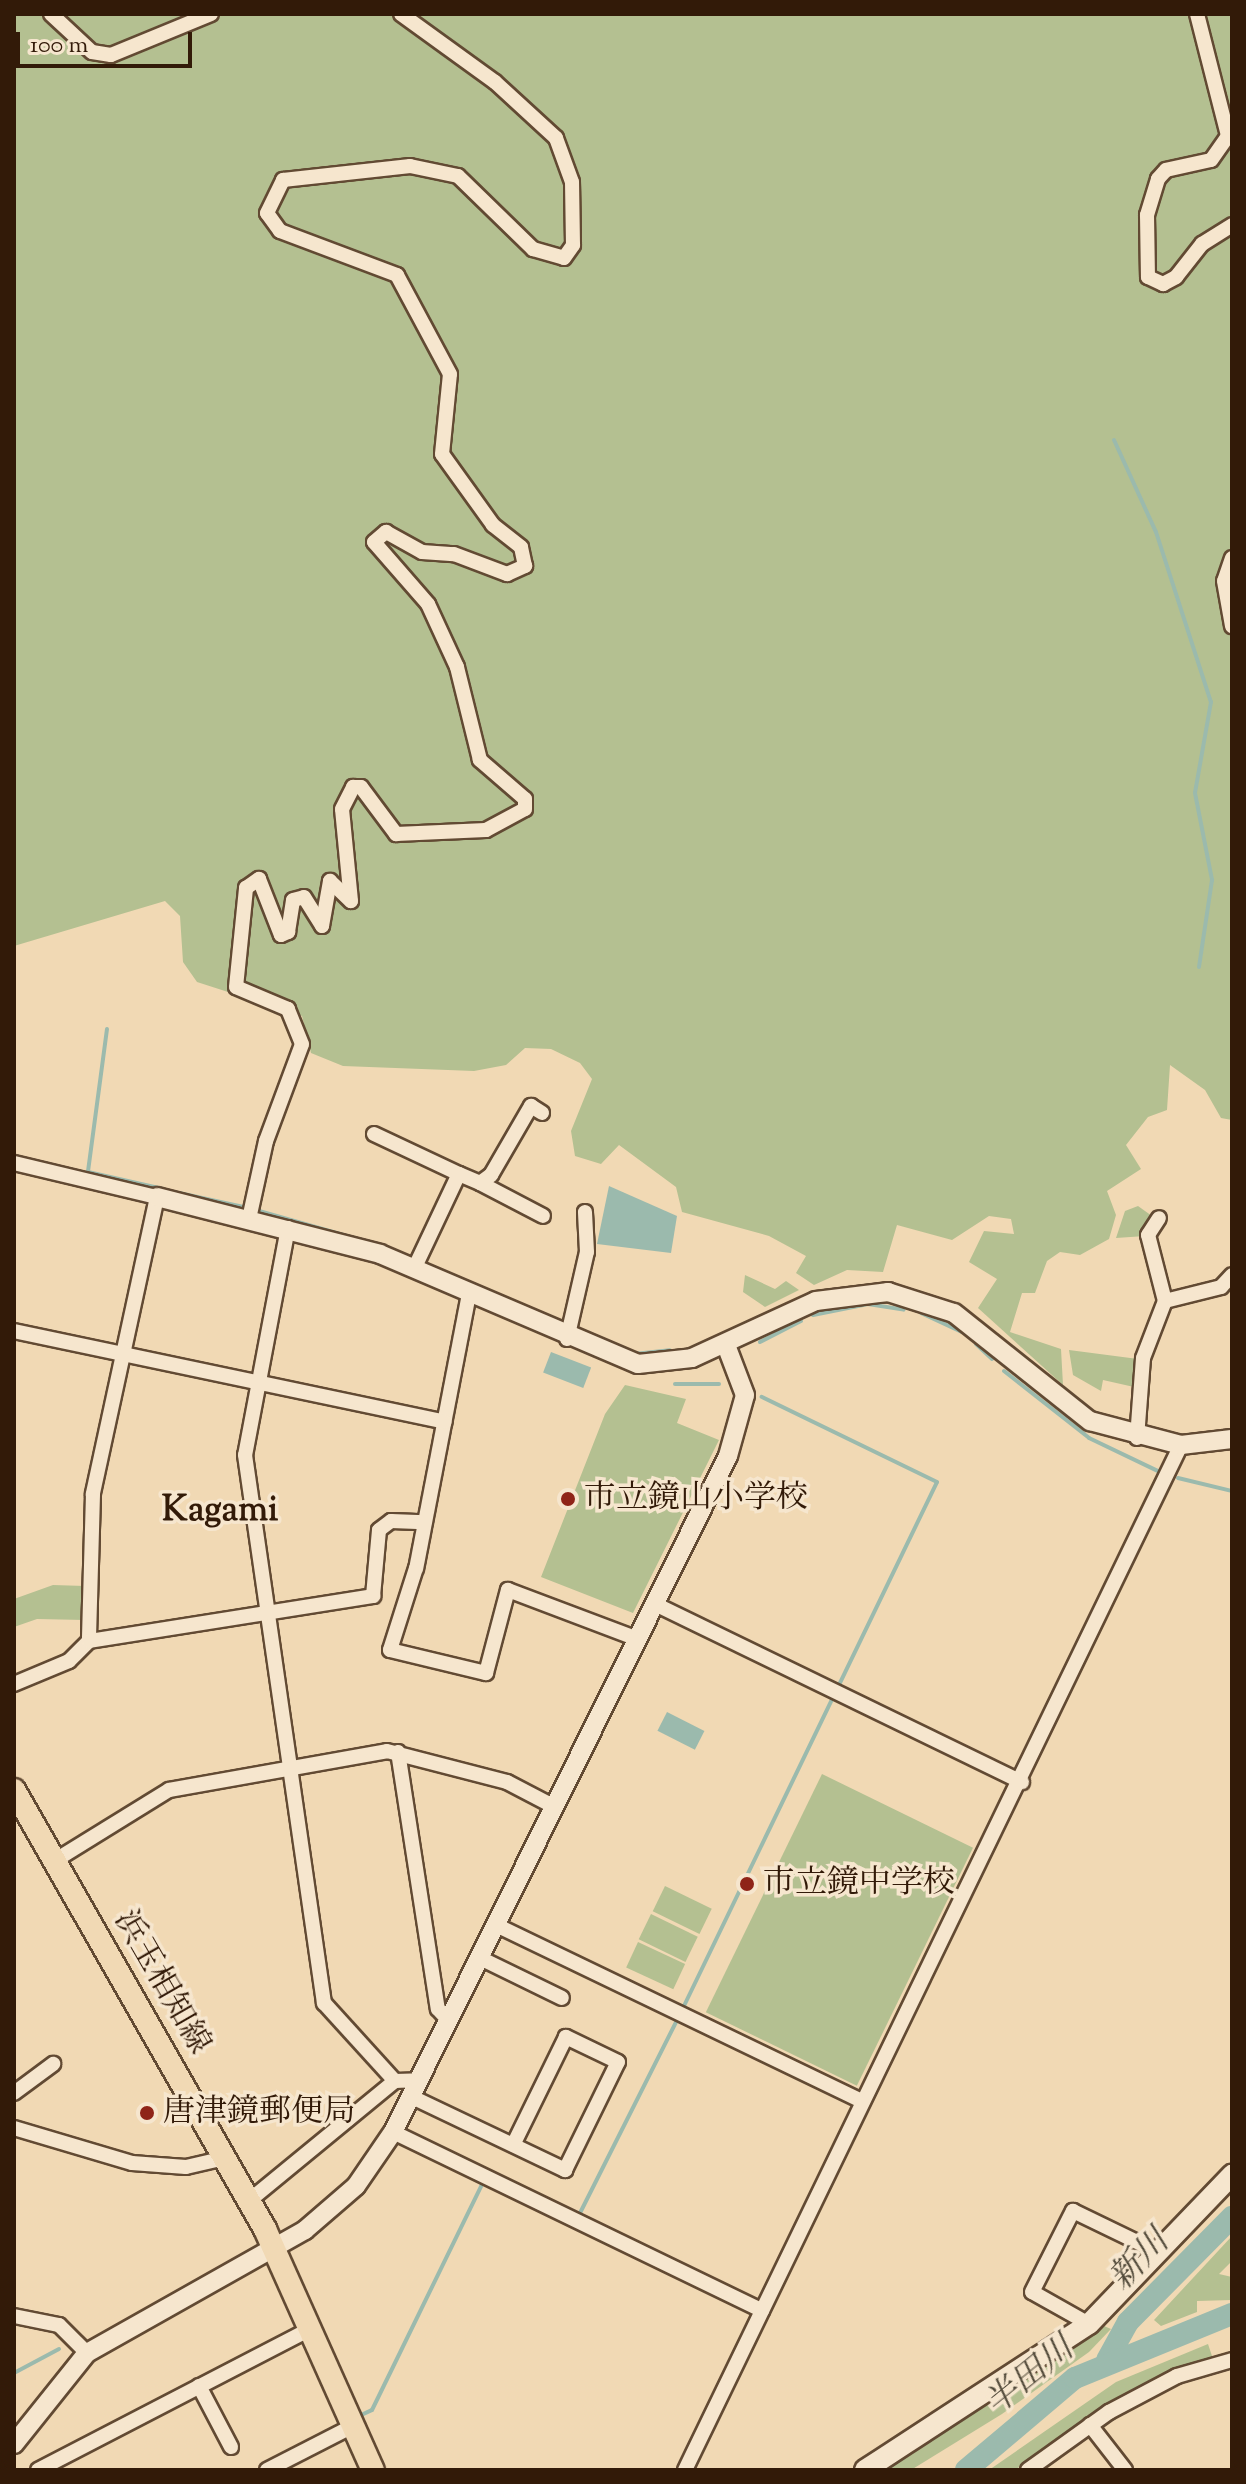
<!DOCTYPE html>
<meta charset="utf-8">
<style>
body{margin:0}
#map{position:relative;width:1246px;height:2484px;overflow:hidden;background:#f1d9b4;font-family:"Sorts Mill Goudy","Noto Serif JP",serif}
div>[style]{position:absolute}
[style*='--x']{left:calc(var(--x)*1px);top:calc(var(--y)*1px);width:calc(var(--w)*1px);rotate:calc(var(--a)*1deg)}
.green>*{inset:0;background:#b4c091;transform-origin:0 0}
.water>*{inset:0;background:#9bbaad;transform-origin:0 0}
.stream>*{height:4px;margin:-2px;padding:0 2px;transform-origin:2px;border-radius:2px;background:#9bbaad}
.river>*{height:22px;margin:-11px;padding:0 11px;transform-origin:11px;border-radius:11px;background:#9bbaad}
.roads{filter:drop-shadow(2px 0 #624a33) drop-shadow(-2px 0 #624a33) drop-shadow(0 2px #624a33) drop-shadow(0 -2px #624a33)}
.minor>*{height:14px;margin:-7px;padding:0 7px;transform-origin:7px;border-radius:7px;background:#f6e6ce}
.tertiary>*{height:18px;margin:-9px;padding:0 9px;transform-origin:9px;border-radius:9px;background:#f6e6ce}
.secondary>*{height:20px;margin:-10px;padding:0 10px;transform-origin:10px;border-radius:10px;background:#f6e6ce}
.primary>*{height:22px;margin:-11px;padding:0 11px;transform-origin:11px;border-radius:11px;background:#f1d9b4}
.dots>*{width:22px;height:22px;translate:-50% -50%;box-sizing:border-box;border:4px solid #f6e6ce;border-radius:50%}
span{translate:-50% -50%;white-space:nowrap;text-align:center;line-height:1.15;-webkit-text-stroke:7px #f6e6ce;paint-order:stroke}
.poi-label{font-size:32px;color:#321a08}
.left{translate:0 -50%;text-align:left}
.street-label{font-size:32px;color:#321a08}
.water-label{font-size:34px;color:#524a3a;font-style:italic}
.quarter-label{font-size:36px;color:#321a08;font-weight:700}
.frame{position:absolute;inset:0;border:16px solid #321a08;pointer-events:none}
.scale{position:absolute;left:16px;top:32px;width:176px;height:36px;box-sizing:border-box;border:4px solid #321a08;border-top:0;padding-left:10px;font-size:24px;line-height:28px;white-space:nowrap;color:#321a08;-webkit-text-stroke:6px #f6e6ce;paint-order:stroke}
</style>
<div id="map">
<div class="green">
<div style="clip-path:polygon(14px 14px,1232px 14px,1232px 1120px,1221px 1118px,1205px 1090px,1170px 1065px,1167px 1110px,1148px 1117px,1126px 1145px,1141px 1169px,1107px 1191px,1116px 1215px,1109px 1239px,1080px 1255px,1060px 1252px,1047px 1261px,1035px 1293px,1022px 1293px,1010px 1332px,1061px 1349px,1063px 1385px,978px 1308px,997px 1279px,969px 1262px,984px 1231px,1014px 1234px,1011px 1219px,989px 1216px,952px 1240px,897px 1225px,883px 1272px,847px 1270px,814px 1285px,796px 1273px,806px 1256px,769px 1236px,682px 1212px,676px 1187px,619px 1145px,601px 1164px,575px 1156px,571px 1131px,592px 1079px,580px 1063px,551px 1049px,525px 1048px,506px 1065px,474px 1071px,343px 1066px,311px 1053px,302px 1016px,197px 982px,183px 962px,180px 916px,165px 901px,14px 946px)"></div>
<div style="clip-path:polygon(1138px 1206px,1152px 1216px,1145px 1236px,1116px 1238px,1125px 1211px)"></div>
<div style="clip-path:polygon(745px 1275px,775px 1289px,786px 1281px,799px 1290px,765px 1307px,743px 1292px)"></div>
<div style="clip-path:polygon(1069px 1350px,1138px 1359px,1134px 1387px,1103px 1380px,1101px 1391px,1073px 1375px)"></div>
<div style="clip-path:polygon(625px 1385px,686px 1399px,677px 1423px,719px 1440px,633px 1613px,541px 1577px,605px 1414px)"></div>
<div style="clip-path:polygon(53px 1585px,85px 1586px,84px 1620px,37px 1619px,14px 1627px,14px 1599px)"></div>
<div style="left:822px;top:1774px;width:168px;height:265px;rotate:26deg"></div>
<div style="left:665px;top:1886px;width:52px;height:28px;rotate:26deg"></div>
<div style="left:651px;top:1914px;width:52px;height:28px;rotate:26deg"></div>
<div style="left:638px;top:1942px;width:52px;height:28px;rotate:25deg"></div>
<div style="clip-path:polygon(1232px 2236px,1232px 2261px,1219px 2274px,1232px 2277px,1232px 2300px,1197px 2301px,1197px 2312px,1161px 2326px,1154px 2320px)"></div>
<div style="clip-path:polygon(1104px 2326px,1111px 2329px,1089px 2352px,1002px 2414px,911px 2470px,885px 2470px)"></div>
<div style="clip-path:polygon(1208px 2344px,1213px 2359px,1110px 2405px,1015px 2470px,989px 2470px,1116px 2382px)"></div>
</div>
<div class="water">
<div style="clip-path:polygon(609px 1186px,677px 1216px,671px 1253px,597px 1244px)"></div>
<div style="left:551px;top:1352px;width:43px;height:22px;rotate:21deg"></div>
<div style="left:667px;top:1712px;width:42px;height:21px;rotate:27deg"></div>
</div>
<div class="stream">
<div style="--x:1114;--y:440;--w:101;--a:65.5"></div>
<div style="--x:1156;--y:532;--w:179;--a:72.1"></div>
<div style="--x:1211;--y:702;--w:92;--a:100"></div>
<div style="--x:1195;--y:793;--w:89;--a:78.9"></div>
<div style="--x:1212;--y:880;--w:88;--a:98.5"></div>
<div style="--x:107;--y:1029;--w:144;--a:97.6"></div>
<div style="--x:88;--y:1172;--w:77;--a:12.8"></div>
<div style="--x:179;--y:1193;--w:66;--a:12.3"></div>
<div style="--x:259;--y:1211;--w:129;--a:15.8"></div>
<div style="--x:921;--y:1313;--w:45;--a:24.9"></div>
<div style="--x:813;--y:1315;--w:56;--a:-11.3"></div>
<div style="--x:868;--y:1304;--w:36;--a:9"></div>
<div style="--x:760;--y:1342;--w:46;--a:-27.1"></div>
<div style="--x:976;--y:1344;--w:22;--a:43"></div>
<div style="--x:634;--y:1354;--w:36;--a:-6"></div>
<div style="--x:1004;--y:1371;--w:108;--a:38.2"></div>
<div style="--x:1089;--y:1438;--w:83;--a:25.6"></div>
<div style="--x:675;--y:1384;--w:44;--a:0"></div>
<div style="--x:1178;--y:1478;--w:56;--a:13.5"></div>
<div style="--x:682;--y:2010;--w:586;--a:-64.22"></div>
<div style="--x:937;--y:1482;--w:195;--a:-154.1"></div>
<div style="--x:578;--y:2217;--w:223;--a:-63.3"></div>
<div style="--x:14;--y:2373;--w:51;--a:-28.1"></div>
<div style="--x:359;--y:2416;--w:14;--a:-25"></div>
<div style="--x:372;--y:2410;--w:251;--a:-64"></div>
</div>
<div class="river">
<div style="--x:1107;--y:2360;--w:43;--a:-61.1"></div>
<div style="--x:1128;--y:2322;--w:148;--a:-45.3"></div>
<div style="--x:966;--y:2470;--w:143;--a:-40.2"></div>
<div style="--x:1075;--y:2378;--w:170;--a:-22.2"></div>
</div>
<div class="roads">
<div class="minor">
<div style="--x:51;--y:14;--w:56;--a:42.8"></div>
<div style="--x:92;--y:52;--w:19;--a:9"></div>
<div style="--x:111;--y:55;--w:108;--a:-22.3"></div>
<div style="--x:1197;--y:14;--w:126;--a:75.7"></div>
<div style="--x:1228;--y:136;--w:29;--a:125"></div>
<div style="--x:1211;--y:160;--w:46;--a:167.5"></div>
<div style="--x:1166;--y:170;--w:12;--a:132"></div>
<div style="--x:1158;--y:179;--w:38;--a:107"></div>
<div style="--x:1147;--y:215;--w:62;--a:89.1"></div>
<div style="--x:1148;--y:277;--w:17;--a:25"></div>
<div style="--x:1163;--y:284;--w:15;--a:-28"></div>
<div style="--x:1176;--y:277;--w:42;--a:-51.8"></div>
<div style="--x:1202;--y:244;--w:36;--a:-32"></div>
<div style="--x:1232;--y:558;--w:24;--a:109"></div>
<div style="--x:1224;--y:581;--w:46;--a:79.9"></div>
<div style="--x:374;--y:1134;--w:94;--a:25.2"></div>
<div style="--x:14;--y:1163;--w:147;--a:13.4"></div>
<div style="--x:157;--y:1197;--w:304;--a:102.2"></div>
<div style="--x:93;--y:1494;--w:147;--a:91.6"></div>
<div style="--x:89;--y:1641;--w:28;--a:135"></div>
<div style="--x:69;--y:1661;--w:60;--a:157.3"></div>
<div style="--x:480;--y:1183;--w:71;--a:27.6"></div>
<div style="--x:249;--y:1219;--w:80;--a:-77.7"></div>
<div style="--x:266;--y:1141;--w:103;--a:-69.6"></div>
<div style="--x:302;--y:1044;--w:38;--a:-112"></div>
<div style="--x:288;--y:1009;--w:56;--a:-157.1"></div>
<div style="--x:236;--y:987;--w:100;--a:-84.2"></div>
<div style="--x:246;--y:888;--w:16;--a:-35"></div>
<div style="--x:259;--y:879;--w:60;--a:68.6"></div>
<div style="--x:281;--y:935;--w:8;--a:-23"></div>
<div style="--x:288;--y:932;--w:32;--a:-81"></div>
<div style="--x:293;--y:900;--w:11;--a:-15"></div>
<div style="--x:304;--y:897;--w:34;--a:58"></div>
<div style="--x:322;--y:926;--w:46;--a:-79.9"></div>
<div style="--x:330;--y:881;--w:29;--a:44"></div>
<div style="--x:351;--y:901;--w:92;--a:-95.6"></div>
<div style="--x:342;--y:809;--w:25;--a:-63"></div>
<div style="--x:353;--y:787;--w:8;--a:0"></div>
<div style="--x:361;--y:787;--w:59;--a:53.3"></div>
<div style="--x:396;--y:834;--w:90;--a:-2.5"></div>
<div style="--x:486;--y:830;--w:44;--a:-28.3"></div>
<div style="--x:525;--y:809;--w:10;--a:-90"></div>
<div style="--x:525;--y:799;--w:60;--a:-139.1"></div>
<div style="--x:480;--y:760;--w:96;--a:-103.9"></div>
<div style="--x:457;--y:667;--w:69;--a:-114.7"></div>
<div style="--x:428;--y:604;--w:82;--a:-131.1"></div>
<div style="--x:374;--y:542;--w:16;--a:-40"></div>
<div style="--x:386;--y:532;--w:41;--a:29.1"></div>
<div style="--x:422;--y:552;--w:32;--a:4"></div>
<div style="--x:454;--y:554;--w:57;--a:20.7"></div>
<div style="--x:507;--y:574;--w:20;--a:-24"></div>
<div style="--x:525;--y:566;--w:19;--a:-102"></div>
<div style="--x:521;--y:547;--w:36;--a:-142"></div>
<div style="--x:493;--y:525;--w:87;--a:-125.7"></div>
<div style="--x:442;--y:454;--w:80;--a:-84.3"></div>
<div style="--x:450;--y:374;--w:112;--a:-118.2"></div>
<div style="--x:397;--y:275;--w:125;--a:-159.4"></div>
<div style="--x:280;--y:231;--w:22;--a:-126"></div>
<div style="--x:267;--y:213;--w:37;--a:-64"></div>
<div style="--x:283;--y:180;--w:128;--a:-6.3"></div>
<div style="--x:410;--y:166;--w:49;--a:11.8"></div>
<div style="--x:458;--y:176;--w:105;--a:44.2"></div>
<div style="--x:533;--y:249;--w:32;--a:16"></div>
<div style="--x:564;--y:258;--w:16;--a:-55"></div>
<div style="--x:573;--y:245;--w:63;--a:-90.9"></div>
<div style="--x:572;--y:182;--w:47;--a:-110"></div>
<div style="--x:556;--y:138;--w:83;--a:-137.4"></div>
<div style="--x:495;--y:82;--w:116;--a:-144.1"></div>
<div style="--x:288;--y:1228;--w:231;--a:100.7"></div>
<div style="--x:245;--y:1455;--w:554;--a:81.8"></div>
<div style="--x:324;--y:2003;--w:105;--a:47.7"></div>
<div style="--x:414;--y:1269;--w:105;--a:-64.7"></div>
<div style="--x:459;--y:1174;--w:23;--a:23"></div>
<div style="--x:480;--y:1183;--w:14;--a:-36"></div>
<div style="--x:491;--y:1175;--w:80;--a:-59.9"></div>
<div style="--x:531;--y:1106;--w:13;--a:32"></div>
<div style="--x:469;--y:1294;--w:279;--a:100.9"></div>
<div style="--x:416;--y:1568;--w:86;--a:107.6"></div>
<div style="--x:390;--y:1650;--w:99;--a:13.5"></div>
<div style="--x:486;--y:1673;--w:86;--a:-75.2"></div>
<div style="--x:508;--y:1590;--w:139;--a:20.7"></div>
<div style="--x:1165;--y:1301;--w:58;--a:-14"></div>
<div style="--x:1221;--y:1287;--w:16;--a:-47"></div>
<div style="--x:14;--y:1331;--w:440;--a:11.9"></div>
<div style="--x:567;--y:1339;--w:89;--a:-77.1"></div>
<div style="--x:587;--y:1252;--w:40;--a:-92.9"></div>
<div style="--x:1137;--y:1438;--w:80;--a:-85.7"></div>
<div style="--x:1143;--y:1358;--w:61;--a:-68.9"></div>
<div style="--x:1165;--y:1301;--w:68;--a:-104.4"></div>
<div style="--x:1148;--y:1235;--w:20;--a:-57"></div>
<div style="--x:655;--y:1604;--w:408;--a:25.9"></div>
<div style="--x:89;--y:1641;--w:288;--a:-9"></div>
<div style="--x:373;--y:1596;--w:66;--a:-84.8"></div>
<div style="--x:379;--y:1530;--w:15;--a:-37"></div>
<div style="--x:391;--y:1521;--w:33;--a:2"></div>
<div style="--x:398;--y:1752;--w:260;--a:81.2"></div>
<div style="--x:438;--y:2009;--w:16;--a:47"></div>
<div style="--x:54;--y:1861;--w:135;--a:-31.7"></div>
<div style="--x:169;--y:1790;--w:221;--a:-10.1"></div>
<div style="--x:387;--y:1751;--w:124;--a:14.5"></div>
<div style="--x:507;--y:1782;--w:54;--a:27.5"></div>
<div style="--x:496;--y:1925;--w:407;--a:25.7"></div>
<div style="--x:480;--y:1958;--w:91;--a:26"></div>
<div style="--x:14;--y:2093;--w:49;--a:-36.6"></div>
<div style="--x:412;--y:2097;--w:170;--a:25.5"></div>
<div style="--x:565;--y:2170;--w:120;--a:-63.9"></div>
<div style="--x:618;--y:2062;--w:58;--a:-154.3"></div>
<div style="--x:566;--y:2037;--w:120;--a:116.1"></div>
<div style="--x:14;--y:2128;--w:123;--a:16.5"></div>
<div style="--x:132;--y:2163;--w:54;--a:4.2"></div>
<div style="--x:186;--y:2167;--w:40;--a:-13"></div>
<div style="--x:393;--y:2132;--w:410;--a:25.8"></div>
<div style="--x:250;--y:2200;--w:188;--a:-39.4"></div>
<div style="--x:395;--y:2081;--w:25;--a:-2"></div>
<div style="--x:14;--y:2316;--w:46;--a:11.3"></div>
<div style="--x:59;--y:2325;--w:40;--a:45"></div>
<div style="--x:1089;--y:2324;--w:65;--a:-150.7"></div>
<div style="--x:1032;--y:2292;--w:91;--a:-63.2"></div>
<div style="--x:1073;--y:2211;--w:97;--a:25.8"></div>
<div style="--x:199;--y:2386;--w:69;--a:62.3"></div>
<div style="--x:1090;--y:2425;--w:57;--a:52.1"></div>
<div style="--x:38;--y:2470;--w:306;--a:-27.4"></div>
<div style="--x:267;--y:2470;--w:97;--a:-27.1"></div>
<div style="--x:685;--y:2470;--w:1139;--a:-64.18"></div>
<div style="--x:1028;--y:2470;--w:100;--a:-35.6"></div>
<div style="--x:1109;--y:2412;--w:77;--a:-27.9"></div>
<div style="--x:1177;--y:2376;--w:57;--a:-16.2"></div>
</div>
<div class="tertiary">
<div style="--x:157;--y:1197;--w:230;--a:14.3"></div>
<div style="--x:380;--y:1254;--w:280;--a:23.1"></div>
<div style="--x:638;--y:1364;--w:54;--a:-6.3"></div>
<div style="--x:692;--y:1358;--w:136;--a:-24.7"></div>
<div style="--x:816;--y:1301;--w:73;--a:-7.1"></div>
<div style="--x:888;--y:1292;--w:69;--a:17.7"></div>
<div style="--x:954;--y:1313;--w:174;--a:38.5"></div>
<div style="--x:1090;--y:1421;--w:94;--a:14.8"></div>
<div style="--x:1181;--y:1445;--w:51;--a:-6.7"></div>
<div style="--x:14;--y:2444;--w:117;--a:-51.3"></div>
<div style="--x:87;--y:2353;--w:250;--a:-29.4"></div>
<div style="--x:305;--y:2230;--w:67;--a:-40.8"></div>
<div style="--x:356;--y:2186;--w:65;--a:-55.6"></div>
<div style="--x:393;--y:2132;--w:754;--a:-63.64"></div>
<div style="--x:728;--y:1456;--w:63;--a:-74.4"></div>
<div style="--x:745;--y:1395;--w:53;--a:-110.8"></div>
</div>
<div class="secondary">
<div style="--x:865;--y:2470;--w:267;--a:-33.1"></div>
<div style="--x:1089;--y:2324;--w:207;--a:-46.2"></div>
</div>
<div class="primary">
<div style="--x:14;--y:1790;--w:506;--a:60.24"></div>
<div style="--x:265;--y:2229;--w:264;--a:65.9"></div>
</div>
</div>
<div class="dots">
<div style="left:568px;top:1499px;background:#8f2418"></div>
<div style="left:747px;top:1884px;background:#8f2418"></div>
<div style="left:147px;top:2113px;background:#8f2418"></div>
</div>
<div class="poi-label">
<span class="left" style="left:584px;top:1499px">市立鏡山小学校</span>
<span class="left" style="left:763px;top:1884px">市立鏡中学校</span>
<span class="left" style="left:163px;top:2113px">唐津鏡郵便局</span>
</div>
<div class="street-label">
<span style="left:161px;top:1983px;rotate:60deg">浜玉相知線</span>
</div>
<div class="water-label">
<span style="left:1140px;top:2261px;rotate:-46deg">新川</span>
<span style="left:1030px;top:2377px;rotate:-39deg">半田川</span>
</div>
<div class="quarter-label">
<span style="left:220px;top:1512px">Kagami</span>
</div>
<div class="frame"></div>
<div class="scale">100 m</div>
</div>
